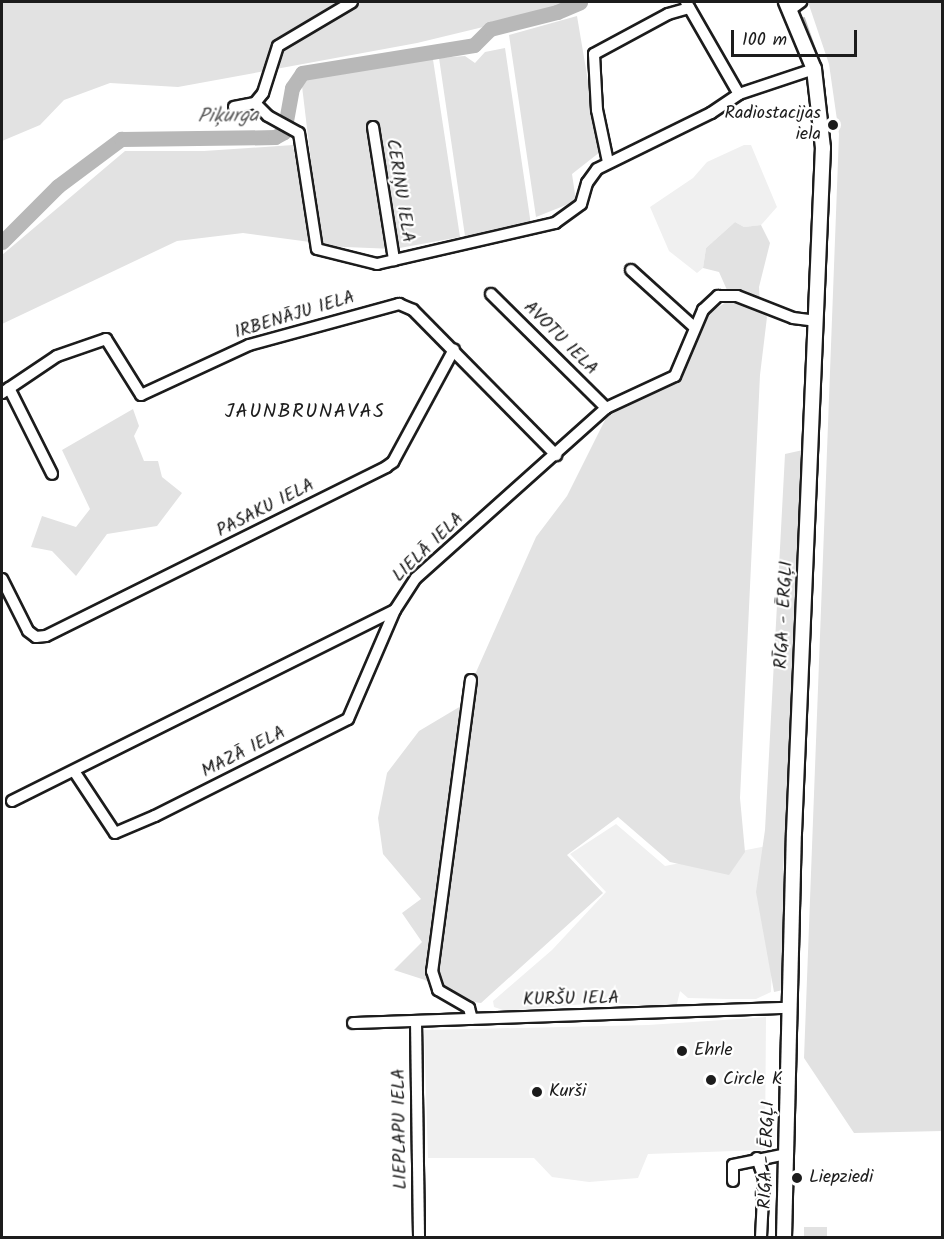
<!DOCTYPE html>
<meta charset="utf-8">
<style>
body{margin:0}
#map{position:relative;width:944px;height:1239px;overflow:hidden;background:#fff;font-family:Kalam,sans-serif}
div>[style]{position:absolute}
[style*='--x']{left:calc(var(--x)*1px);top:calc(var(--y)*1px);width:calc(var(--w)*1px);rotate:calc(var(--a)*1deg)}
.built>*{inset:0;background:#f0f0f0}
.green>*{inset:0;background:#e2e2e2;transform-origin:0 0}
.stream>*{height:2px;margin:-1px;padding:0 1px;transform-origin:1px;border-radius:1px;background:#b8b8b8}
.river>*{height:15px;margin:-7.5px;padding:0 7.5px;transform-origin:7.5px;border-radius:7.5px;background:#b8b8b8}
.roads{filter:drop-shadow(2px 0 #1c1c1c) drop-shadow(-2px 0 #1c1c1c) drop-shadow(0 2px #1c1c1c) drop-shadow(0 -2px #1c1c1c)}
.minor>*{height:10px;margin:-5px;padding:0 5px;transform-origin:5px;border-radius:5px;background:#fff}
.major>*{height:14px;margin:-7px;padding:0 7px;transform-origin:7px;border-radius:7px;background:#fff}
.dots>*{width:16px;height:16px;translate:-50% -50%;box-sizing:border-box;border:3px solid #fff;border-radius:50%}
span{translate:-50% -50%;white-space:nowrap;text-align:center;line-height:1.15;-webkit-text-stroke:4.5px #fff;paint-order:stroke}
.poi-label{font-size:18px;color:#1c1c1c}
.right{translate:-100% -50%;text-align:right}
.left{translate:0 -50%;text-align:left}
.street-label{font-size:18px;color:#1c1c1c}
.water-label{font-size:20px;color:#5a5a5a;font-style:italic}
.neighbourhood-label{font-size:20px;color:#1c1c1c;letter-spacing:1.5px}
.frame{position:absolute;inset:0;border:3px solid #1c1c1c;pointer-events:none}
.scale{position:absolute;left:731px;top:30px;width:126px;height:27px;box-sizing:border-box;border:3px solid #1c1c1c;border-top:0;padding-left:8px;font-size:18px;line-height:21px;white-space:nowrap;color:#1c1c1c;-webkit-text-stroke:4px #fff;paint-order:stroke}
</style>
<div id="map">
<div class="built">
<div style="clip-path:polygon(744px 145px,751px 145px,777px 207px,761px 225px,744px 227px,735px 222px,706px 248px,703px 268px,697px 273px,669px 251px,650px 207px,693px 178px,707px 162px)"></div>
<div style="clip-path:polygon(616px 824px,665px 866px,776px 844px,771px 992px,756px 999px,727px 999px,688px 998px,680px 991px,676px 1008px,600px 1002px,594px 997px,588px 997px,585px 1004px,506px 1011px,494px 1007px,493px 1001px,552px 950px,606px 892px,570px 854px)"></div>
<div style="clip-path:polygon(766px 1017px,765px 1150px,648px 1154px,638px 1178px,589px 1182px,552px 1177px,534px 1158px,428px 1158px,424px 1030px,648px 1025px)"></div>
</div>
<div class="green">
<div style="clip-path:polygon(2px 2px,566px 2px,557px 9px,417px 43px,178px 87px,110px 83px,64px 100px,40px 125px,2px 141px)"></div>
<div style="clip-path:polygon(808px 2px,942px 2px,942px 1131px,854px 1133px,804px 1058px,839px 134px,829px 64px)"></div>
<div style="clip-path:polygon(577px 16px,600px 152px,572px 174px,576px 201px,536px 217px,509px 35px)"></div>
<div style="clip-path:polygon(505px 48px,531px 225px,465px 236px,439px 58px,465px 56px,475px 63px,485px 52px)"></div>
<div style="clip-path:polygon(432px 53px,460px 237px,394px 249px,321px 246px,302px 86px,309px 77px)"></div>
<div style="clip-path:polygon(293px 145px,310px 242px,243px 233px,177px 241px,2px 324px,2px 255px,125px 151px,204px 151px)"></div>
<div style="clip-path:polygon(735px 222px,744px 227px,761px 225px,770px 243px,759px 287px,760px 308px,767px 317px,760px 375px,740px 798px,745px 852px,729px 875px,670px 862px,618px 817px,567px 855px,603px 893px,481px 1003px,458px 1000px,425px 980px,394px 970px,422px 942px,402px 913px,421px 899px,383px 854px,378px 818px,387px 773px,419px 731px,461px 706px,536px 537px,567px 496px,610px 410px,681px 381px,706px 315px,731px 299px,719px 272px,703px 268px,706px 248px)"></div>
<div style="clip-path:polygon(133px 409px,139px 426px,134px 436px,144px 461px,158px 461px,162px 477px,182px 493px,157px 526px,107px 534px,76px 576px,52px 551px,31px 547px,42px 516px,76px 527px,90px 509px,62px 450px)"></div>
<div style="clip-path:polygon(803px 450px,783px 874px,783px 990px,774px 992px,756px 892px,765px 830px,785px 454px)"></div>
<div style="left:804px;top:1227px;width:23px;height:10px"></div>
</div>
<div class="stream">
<div style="--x:804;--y:18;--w:54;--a:70.6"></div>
</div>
<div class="river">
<div style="--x:2;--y:242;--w:79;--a:-45"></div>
<div style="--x:58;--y:186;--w:79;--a:-36.7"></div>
<div style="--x:121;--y:139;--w:154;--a:-0.7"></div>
<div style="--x:275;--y:137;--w:10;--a:-29"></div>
<div style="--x:284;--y:132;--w:45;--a:-79.7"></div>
<div style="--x:292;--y:88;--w:18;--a:-56"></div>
<div style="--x:302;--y:73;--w:174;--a:-9.2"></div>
<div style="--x:474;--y:45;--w:23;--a:-45"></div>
<div style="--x:490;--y:29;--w:69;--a:-14.2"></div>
<div style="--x:557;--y:12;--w:25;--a:-23"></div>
</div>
<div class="roads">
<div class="minor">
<div style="--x:686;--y:2;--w:106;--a:60.1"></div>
<div style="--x:739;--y:94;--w:79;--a:-18.4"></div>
<div style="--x:790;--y:10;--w:14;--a:-36"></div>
<div style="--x:255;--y:103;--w:18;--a:45"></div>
<div style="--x:268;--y:116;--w:35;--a:29"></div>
<div style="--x:299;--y:133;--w:117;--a:81.2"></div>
<div style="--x:317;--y:249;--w:62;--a:14"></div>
<div style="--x:377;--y:264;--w:183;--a:-13"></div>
<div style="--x:555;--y:223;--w:32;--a:-36"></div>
<div style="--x:581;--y:204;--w:22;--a:-74"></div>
<div style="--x:587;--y:183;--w:17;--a:-54"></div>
<div style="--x:597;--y:169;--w:127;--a:-26.2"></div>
<div style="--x:711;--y:113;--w:34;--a:-34"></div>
<div style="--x:234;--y:107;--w:21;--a:-11"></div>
<div style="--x:255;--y:103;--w:13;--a:-51"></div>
<div style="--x:263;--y:93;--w:49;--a:-72.3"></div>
<div style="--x:278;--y:46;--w:86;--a:-30.7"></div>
<div style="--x:373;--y:127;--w:135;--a:81"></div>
<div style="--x:608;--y:162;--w:53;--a:-101.9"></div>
<div style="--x:597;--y:110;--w:56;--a:-93.1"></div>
<div style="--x:594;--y:54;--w:84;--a:-28.4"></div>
<div style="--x:668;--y:14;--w:22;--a:-16"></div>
<div style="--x:631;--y:270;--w:85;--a:42.1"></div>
<div style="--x:491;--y:294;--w:162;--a:44.7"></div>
<div style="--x:9;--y:388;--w:96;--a:63.4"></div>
<div style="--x:2;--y:393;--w:66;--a:-33.9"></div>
<div style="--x:57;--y:356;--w:52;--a:-19.1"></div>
<div style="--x:106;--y:339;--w:66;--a:58"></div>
<div style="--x:141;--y:395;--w:119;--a:-24.8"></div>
<div style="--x:249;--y:345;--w:156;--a:-15.3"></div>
<div style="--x:399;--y:304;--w:15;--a:23"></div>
<div style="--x:413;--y:310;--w:204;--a:45.4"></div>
<div style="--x:2;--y:579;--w:58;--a:63.4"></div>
<div style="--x:28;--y:631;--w:10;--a:37"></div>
<div style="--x:36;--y:637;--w:10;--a:-6"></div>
<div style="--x:46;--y:636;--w:380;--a:-26.4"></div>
<div style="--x:386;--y:467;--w:9;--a:-36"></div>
<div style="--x:393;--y:462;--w:128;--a:-61.6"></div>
<div style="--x:471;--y:680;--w:294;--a:97.6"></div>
<div style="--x:432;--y:971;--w:20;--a:72"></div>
<div style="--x:438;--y:990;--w:36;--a:30"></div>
<div style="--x:469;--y:1008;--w:11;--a:75"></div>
<div style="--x:74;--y:771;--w:74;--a:56.5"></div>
<div style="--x:115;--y:833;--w:43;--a:-23"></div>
<div style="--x:155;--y:816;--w:216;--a:-26.7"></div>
<div style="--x:348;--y:719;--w:119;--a:-66.7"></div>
<div style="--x:12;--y:801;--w:428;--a:-26.5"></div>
<div style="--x:395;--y:610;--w:38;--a:-57"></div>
<div style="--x:416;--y:578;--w:255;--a:-41.8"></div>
<div style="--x:606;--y:408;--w:76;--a:-24.9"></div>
<div style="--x:675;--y:376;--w:72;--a:-67"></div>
<div style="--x:703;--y:310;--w:21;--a:-43"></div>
<div style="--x:718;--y:296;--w:19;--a:0"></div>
<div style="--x:737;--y:296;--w:60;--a:21.4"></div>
<div style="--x:793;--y:318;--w:24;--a:7"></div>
<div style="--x:416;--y:1021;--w:217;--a:89.2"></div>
<div style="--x:353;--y:1023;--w:437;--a:-2"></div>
<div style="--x:757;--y:1158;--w:21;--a:71"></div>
<div style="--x:764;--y:1178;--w:60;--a:92.9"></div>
<div style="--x:733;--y:1181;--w:16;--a:-90"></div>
<div style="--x:733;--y:1165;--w:54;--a:-11.7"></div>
</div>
<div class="major">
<div style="--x:784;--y:1238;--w:405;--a:-88.6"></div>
<div style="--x:794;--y:833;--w:686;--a:-87.58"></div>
<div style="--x:823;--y:148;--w:80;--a:-96.5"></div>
<div style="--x:814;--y:69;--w:73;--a:-112.7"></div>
</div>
</div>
<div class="dots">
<div style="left:833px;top:125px;background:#1c1c1c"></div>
<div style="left:682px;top:1051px;background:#1c1c1c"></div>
<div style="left:711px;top:1080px;background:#1c1c1c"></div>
<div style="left:537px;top:1092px;background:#1c1c1c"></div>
<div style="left:797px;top:1178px;background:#1c1c1c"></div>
</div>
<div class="poi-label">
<span class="right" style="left:821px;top:125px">Radiostacijas<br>iela</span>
<span class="left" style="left:694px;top:1051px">Ehrle</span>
<span class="left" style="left:723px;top:1080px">Circle K</span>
<span class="left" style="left:549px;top:1092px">Kurši</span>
<span class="left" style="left:809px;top:1178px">Liepziedi</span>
</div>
<div class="street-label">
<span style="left:399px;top:191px;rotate:81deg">CERIŅU IELA</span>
<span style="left:295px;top:316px;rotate:-17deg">IRBENĀJU IELA</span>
<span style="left:560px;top:339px;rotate:45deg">AVOTU IELA</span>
<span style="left:266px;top:509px;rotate:-27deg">PASAKU IELA</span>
<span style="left:429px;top:548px;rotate:-44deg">LIELĀ IELA</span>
<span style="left:785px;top:615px;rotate:-87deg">RĪGA - ĒRGĻI</span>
<span style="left:244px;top:753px;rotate:-27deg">MAZĀ IELA</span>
<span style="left:571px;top:1000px;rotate:-1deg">KURŠU IELA</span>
<span style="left:401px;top:1129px;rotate:-91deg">LIEPLAPU IELA</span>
<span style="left:768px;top:1155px;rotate:-88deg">RĪGA - ĒRGĻI</span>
</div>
<div class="water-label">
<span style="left:228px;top:117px;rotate:-1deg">Piķurga</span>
</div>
<div class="neighbourhood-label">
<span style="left:305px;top:412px">JAUNBRUNAVAS</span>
</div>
<div class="frame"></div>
<div class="scale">100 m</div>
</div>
